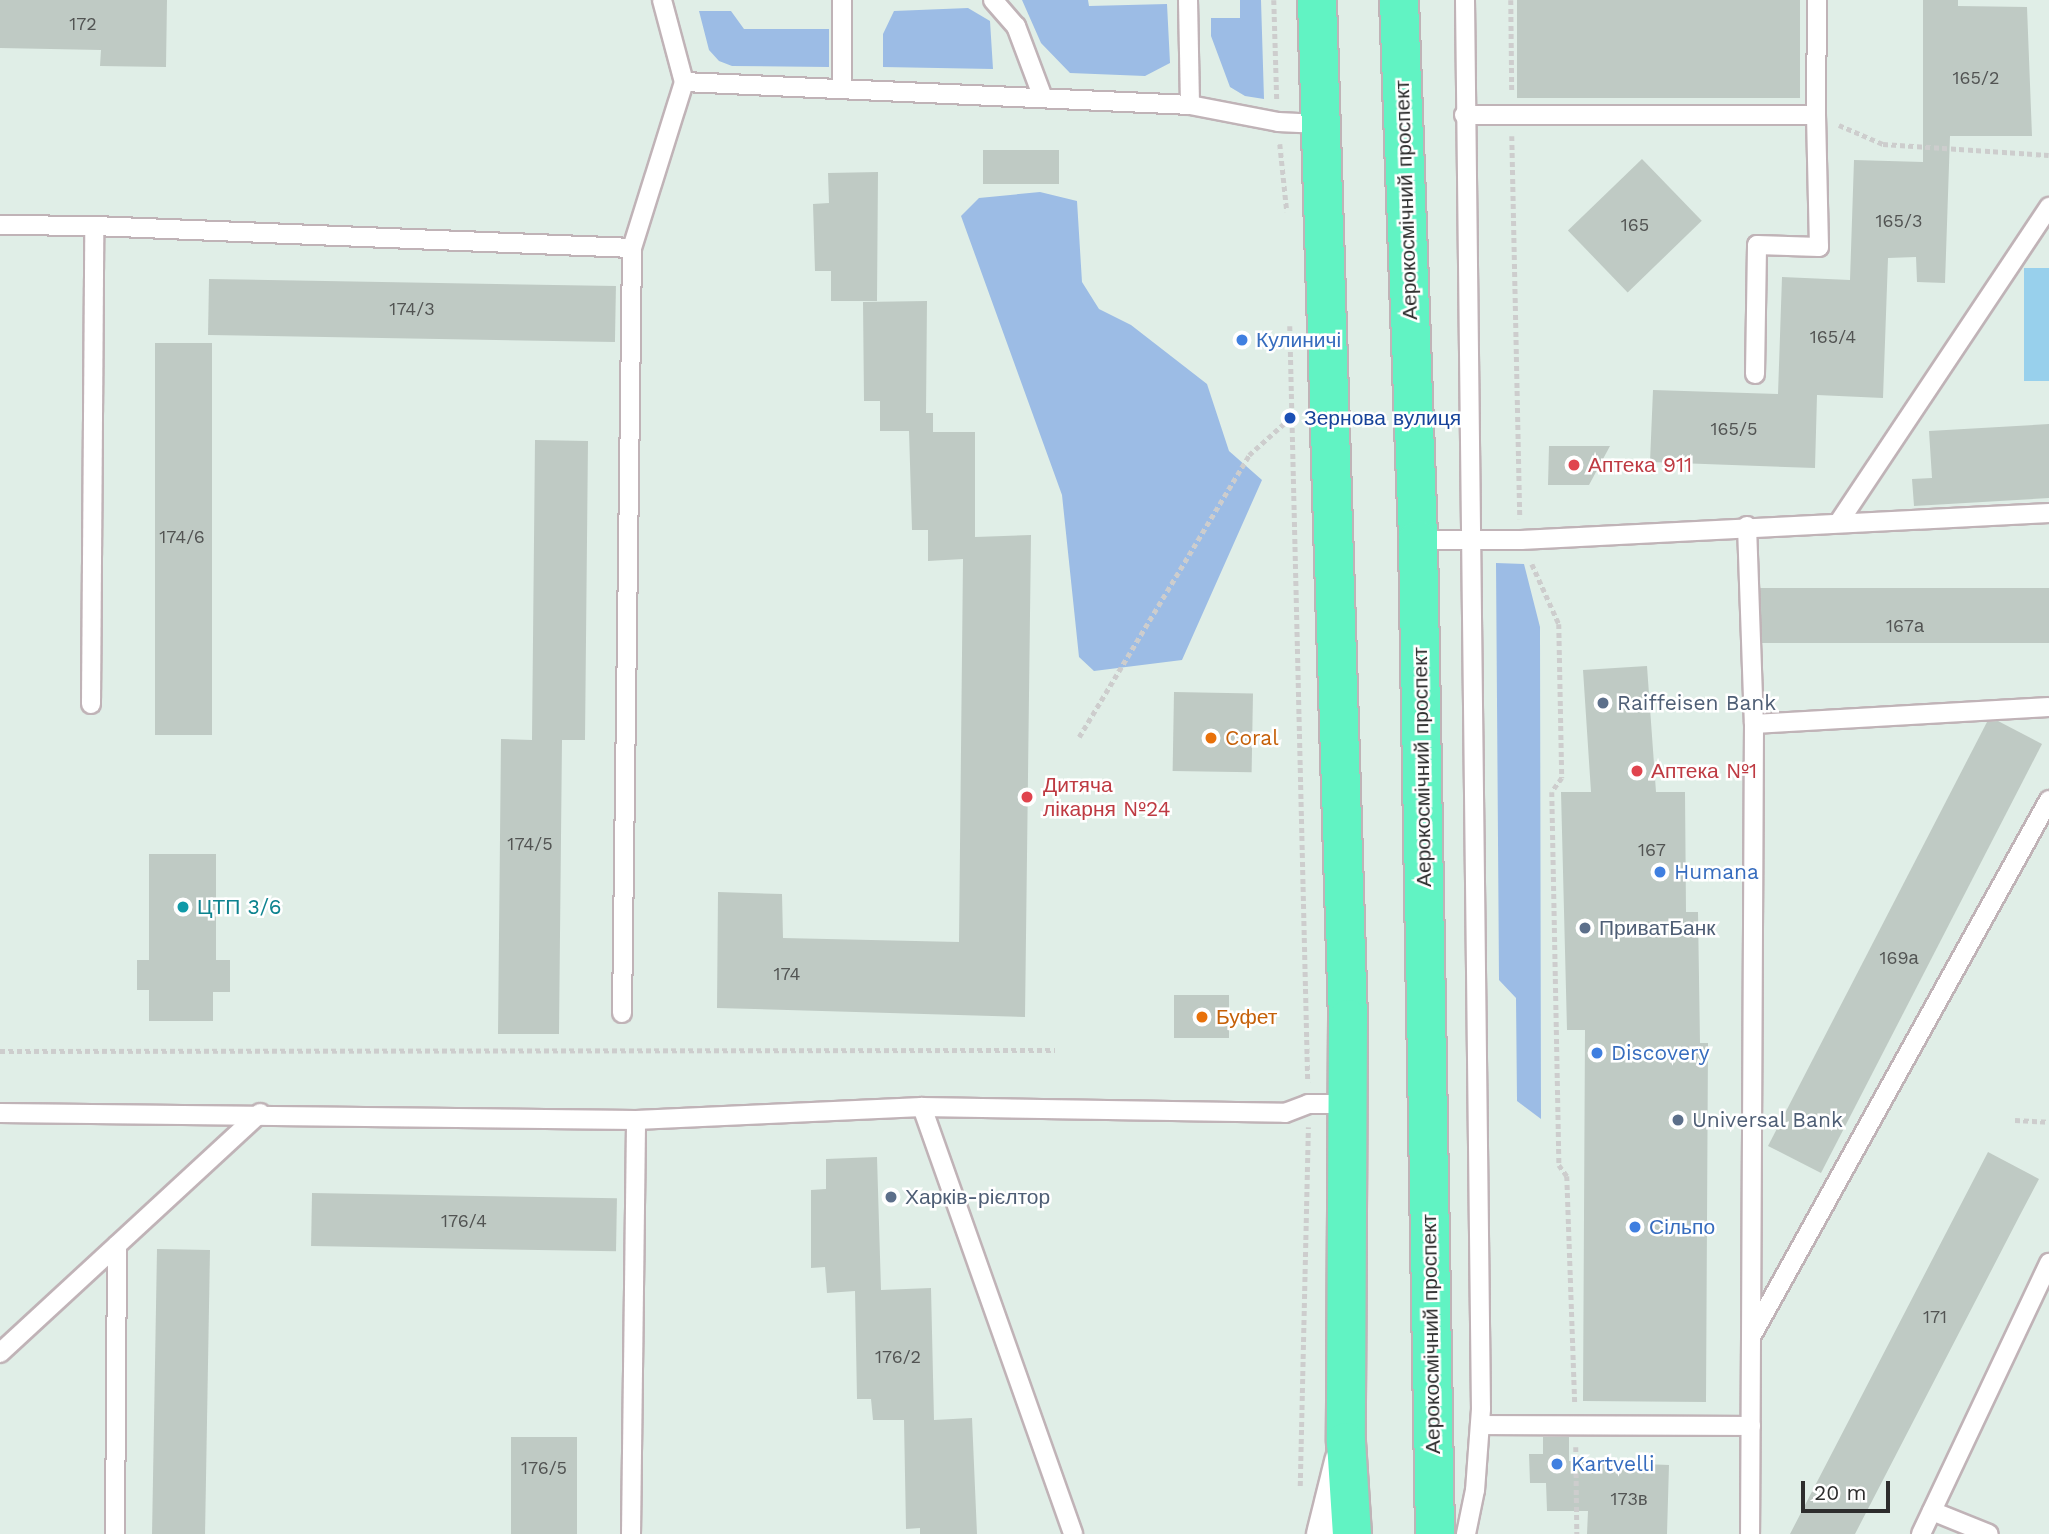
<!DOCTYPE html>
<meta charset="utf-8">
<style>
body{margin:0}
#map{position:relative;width:2049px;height:1534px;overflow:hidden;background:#e0eee7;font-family:"Work Sans",sans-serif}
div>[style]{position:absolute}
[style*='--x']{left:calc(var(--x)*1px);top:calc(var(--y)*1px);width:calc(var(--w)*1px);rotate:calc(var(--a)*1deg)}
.green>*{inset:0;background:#9cbce5}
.pitch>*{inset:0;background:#98d0ec;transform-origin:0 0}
.building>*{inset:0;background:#bfcac4;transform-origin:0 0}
.path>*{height:4.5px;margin-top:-2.25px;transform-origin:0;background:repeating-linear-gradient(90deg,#cdcdcd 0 5px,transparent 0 8.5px)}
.roads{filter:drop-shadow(2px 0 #c0b3b7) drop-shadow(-2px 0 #c0b3b7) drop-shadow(0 2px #c0b3b7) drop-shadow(0 -2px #c0b3b7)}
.service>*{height:18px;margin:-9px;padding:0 9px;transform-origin:9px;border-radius:9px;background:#fff}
.minor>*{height:33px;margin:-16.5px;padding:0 16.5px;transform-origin:16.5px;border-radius:16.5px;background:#fff}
.primary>*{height:38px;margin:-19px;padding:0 19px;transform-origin:19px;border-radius:19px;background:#61f3c3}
.dots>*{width:19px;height:19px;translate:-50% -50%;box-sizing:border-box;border:4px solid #fff;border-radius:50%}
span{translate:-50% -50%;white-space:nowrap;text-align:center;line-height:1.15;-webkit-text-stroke:5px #fff;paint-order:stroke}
.number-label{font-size:18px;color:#525453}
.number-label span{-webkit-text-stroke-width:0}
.street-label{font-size:21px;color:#2d2d2d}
.shop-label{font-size:21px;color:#366cbe}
.left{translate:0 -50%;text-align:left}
.transit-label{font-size:21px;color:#164399}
.health-label{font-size:21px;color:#be3a42}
.service-label{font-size:21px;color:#4e5e75}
.food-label{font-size:21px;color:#c56008}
.culture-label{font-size:21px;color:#0d838f}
.scale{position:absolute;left:1801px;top:1481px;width:89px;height:32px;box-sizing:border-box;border:4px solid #2d2d2d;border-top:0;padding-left:9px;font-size:21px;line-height:24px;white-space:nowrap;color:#2d2d2d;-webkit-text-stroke:5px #fff;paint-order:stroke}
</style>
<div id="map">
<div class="green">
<div style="clip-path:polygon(1022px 0,1088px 0,1089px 6px,1167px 4px,1170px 63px,1145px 76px,1070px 73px,1041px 43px)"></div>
<div style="clip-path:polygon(1240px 0,1261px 0,1264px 99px,1245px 96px,1230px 87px,1211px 36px,1211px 18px,1240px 18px)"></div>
<div style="clip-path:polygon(968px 8px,990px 21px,993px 69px,883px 67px,883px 34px,894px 11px)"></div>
<div style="clip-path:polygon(699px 11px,731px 11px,744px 29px,829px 29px,829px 67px,732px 66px,719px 61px,709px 50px)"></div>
<div style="clip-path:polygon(1040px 192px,1077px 201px,1082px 282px,1099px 309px,1131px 325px,1207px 384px,1229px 451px,1262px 480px,1182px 660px,1094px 671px,1079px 657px,1062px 495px,961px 216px,979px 198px)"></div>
<div style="clip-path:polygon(1496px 563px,1524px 564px,1540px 627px,1541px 1119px,1517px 1101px,1516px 998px,1499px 980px)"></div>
</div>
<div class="pitch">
<div style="left:2024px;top:268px;width:25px;height:113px"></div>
</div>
<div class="building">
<div style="clip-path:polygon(0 0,167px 0,166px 67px,100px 66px,101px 50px,0 48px)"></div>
<div style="left:1517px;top:0;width:283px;height:98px"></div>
<div style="clip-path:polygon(1923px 0,1958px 0,1958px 6px,2027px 7px,2032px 136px,1950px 136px,1945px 283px,1917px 282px,1916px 257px,1888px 258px,1883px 398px,1817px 395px,1815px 468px,1650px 462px,1653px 390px,1778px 394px,1782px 277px,1850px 280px,1854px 160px,1923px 162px)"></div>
<div style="left:983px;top:150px;width:76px;height:34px"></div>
<div style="left:1642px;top:159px;width:86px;height:103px;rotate:46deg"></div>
<div style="clip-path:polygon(878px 172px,877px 301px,831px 301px,831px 271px,815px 271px,813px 204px,829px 203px,828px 173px)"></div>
<div style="left:209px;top:279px;width:407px;height:56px;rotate:1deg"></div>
<div style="clip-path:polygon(927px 301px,926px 413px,933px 413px,933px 432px,975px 432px,975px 537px,1031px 535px,1025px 1017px,717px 1008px,718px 892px,782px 894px,783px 938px,959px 942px,963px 559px,928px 561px,928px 530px,912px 530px,909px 431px,880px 431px,880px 401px,864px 401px,863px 302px)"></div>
<div style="left:155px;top:343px;width:57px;height:392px"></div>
<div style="clip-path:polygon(2049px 424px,2049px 498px,1914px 506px,1912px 479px,1932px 478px,1929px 431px)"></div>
<div style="clip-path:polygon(535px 440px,588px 441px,585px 740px,562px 740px,559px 1034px,498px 1034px,501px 739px,532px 740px)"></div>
<div style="clip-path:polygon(1549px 446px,1610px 446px,1589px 485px,1548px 485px)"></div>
<div style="left:2049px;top:588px;width:55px;height:289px;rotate:90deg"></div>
<div style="clip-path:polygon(1647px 666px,1656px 792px,1685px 792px,1686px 912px,1698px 912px,1700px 1043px,1708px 1043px,1706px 1402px,1583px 1401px,1585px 1030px,1567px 1030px,1561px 792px,1591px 792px,1583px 670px)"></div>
<div style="left:1174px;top:692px;width:79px;height:79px;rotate:1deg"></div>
<div style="clip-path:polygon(1998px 721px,2042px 744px,1821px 1173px,1768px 1146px,1987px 722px)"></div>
<div style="clip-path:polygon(149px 854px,216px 854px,216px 960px,230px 960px,230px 992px,213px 992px,213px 1021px,149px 1021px,149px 990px,137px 990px,137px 960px,149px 960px)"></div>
<div style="left:1229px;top:995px;width:43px;height:55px;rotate:90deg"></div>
<div style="clip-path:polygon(1988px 1152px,2039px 1179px,2020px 1215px,1855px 1534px,1790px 1534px)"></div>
<div style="clip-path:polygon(877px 1157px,881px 1290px,931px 1288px,934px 1420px,972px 1418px,977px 1534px,920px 1534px,920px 1528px,906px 1529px,904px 1420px,873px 1420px,871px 1399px,857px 1399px,855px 1291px,827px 1293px,825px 1267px,811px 1268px,811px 1190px,826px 1189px,826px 1159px)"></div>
<div style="left:312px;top:1193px;width:305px;height:53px;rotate:1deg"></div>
<div style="left:157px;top:1249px;width:53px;height:285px;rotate:1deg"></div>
<div style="left:511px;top:1437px;width:66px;height:97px"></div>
<div style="clip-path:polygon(1543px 1437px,1569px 1437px,1569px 1461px,1669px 1465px,1667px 1534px,1587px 1534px,1588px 1511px,1547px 1511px,1546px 1483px,1530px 1483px,1529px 1454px,1543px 1454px)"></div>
</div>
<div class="path">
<div style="--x:1274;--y:0;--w:101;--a:88.3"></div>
<div style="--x:1511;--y:0;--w:92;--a:89.4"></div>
<div style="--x:1839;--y:125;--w:48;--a:23.4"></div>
<div style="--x:1883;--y:144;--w:166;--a:3.8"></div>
<div style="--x:1512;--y:136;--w:383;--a:88.8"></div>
<div style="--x:1280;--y:144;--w:68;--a:84.1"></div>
<div style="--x:1290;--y:326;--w:757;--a:88.64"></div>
<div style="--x:1532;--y:564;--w:66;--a:65.8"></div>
<div style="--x:1559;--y:624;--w:154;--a:88.9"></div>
<div style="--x:1562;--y:778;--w:17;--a:126"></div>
<div style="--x:1552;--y:792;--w:373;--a:88.9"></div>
<div style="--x:1559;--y:1165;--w:14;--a:54"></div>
<div style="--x:1567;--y:1176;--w:228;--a:88"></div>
<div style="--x:1079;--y:737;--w:329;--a:-58.9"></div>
<div style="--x:1249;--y:455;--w:54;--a:-42"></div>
<div style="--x:0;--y:1051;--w:1055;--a:-0.05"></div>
<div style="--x:2015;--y:1120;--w:34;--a:3"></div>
<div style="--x:1576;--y:1447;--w:87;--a:89.3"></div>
<div style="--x:1300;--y:1486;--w:359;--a:-88.7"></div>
</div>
<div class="roads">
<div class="service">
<div style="--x:662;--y:0;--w:85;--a:75"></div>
<div style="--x:684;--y:82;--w:507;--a:2.6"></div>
<div style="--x:1190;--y:105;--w:90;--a:10.9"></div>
<div style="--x:1278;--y:122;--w:42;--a:2.7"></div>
<div style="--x:842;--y:0;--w:87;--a:90"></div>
<div style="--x:993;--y:0;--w:35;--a:49"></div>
<div style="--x:1016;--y:26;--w:74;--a:69.4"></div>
<div style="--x:1188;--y:0;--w:105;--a:88.9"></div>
<div style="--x:1465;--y:0;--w:1409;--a:89.35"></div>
<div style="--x:1481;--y:1409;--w:81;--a:94.2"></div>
<div style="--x:1475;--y:1490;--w:45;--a:101.6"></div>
<div style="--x:1464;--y:115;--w:352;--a:0"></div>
<div style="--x:1816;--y:115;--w:115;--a:-89.5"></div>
<div style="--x:0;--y:225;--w:94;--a:0.6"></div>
<div style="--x:1755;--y:374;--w:129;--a:-89.1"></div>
<div style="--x:1757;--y:245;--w:62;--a:1.8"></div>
<div style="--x:1819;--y:247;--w:132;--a:-91.3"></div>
<div style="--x:1839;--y:522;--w:379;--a:-56.3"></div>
<div style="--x:1747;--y:526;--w:198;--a:88"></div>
<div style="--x:1754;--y:724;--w:810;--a:90.28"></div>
<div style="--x:1418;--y:540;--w:103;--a:0"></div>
<div style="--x:1521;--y:540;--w:529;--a:-2.93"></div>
<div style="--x:91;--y:704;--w:478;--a:-89.6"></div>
<div style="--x:94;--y:226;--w:538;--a:2.34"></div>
<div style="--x:1754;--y:724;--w:295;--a:-3.3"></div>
<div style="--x:622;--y:1013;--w:765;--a:-89.25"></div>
<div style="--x:632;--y:248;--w:174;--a:-72.6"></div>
<div style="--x:922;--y:1107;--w:453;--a:70.5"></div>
<div style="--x:0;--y:1113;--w:636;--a:0.63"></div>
<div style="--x:636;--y:1120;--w:286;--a:-2.6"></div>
<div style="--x:922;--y:1107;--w:363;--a:0.9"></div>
<div style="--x:1285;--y:1113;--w:25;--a:-21"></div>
<div style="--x:1308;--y:1104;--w:41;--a:0"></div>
<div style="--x:1752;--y:1335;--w:612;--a:-60.96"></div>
<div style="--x:0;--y:1353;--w:354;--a:-42.7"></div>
<div style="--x:1481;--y:1425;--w:270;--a:0.2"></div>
<div style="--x:1932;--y:1511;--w:61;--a:22"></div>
<div style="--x:115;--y:1534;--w:289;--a:-89.6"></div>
<div style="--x:631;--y:1534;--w:414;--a:-89.3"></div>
<div style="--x:1921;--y:1534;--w:300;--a:-64.7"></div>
</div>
<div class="minor">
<div style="--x:1323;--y:1534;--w:75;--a:-76.1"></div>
</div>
<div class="primary">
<div style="--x:1317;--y:0;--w:1019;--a:88.26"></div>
<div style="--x:1348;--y:1019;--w:423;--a:90.3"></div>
<div style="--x:1346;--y:1442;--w:92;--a:86.3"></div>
<div style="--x:1399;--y:0;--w:540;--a:87.98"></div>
<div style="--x:1418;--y:540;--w:994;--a:89.02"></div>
</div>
</div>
<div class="dots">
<div style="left:1242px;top:340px;background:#3f7fe0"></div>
<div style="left:1290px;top:418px;background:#1a4fb4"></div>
<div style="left:1574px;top:465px;background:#e0444e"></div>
<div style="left:1603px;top:703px;background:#5c6f8a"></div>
<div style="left:1211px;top:738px;background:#e8710a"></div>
<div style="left:1637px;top:771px;background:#e0444e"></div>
<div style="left:1027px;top:797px;background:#e0444e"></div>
<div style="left:1660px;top:872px;background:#3f7fe0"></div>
<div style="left:183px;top:907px;background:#0f9aa8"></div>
<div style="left:1585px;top:928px;background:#5c6f8a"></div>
<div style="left:1202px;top:1017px;background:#e8710a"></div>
<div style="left:1597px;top:1053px;background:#3f7fe0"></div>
<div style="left:1678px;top:1120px;background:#5c6f8a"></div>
<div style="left:891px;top:1197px;background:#5c6f8a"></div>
<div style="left:1635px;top:1227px;background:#3f7fe0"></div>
<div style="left:1557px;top:1464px;background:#3f7fe0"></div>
</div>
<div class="number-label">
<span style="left:83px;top:24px">172</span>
<span style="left:1976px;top:78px">165/2</span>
<span style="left:1899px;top:221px">165/3</span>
<span style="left:1635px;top:225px">165</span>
<span style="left:412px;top:309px">174/3</span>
<span style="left:1833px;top:337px">165/4</span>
<span style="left:1734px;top:429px">165/5</span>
<span style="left:182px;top:537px">174/6</span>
<span style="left:1905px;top:626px">167а</span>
<span style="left:530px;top:844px">174/5</span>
<span style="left:1652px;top:850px">167</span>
<span style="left:1899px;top:958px">169а</span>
<span style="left:787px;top:974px">174</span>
<span style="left:464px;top:1221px">176/4</span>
<span style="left:1935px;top:1317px">171</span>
<span style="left:898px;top:1357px">176/2</span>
<span style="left:544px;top:1468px">176/5</span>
<span style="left:1629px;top:1499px">173в</span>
</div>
<div class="street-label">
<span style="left:1406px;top:200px;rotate:-92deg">Аерокосмічний проспект</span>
<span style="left:1422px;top:767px;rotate:-91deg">Аерокосмічний проспект</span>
<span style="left:1431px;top:1334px;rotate:-91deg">Аерокосмічний проспект</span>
</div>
<div class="shop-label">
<span class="left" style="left:1256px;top:340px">Кулиничі</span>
<span class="left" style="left:1674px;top:872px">Humana</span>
<span class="left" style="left:1611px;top:1053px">Discovery</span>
<span class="left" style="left:1649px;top:1227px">Сільпо</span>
<span class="left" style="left:1571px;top:1464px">Kartvelli</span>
</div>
<div class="transit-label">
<span class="left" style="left:1304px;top:418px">Зернова вулиця</span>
</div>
<div class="health-label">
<span class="left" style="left:1588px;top:465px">Аптека 911</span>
<span class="left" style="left:1651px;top:771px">Аптека №1</span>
<span class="left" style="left:1043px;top:797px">Дитяча<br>лікарня №24</span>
</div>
<div class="service-label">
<span class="left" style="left:1617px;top:703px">Raiffeisen Bank</span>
<span class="left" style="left:1599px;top:928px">ПриватБанк</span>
<span class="left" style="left:1692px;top:1120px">Universal Bank</span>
<span class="left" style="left:905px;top:1197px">Харків-рієлтор</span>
</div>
<div class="food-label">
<span class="left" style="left:1225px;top:738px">Coral</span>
<span class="left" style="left:1216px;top:1017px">Буфет</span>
</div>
<div class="culture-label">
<span class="left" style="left:197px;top:907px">ЦТП 3/6</span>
</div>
<div class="scale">20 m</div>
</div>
